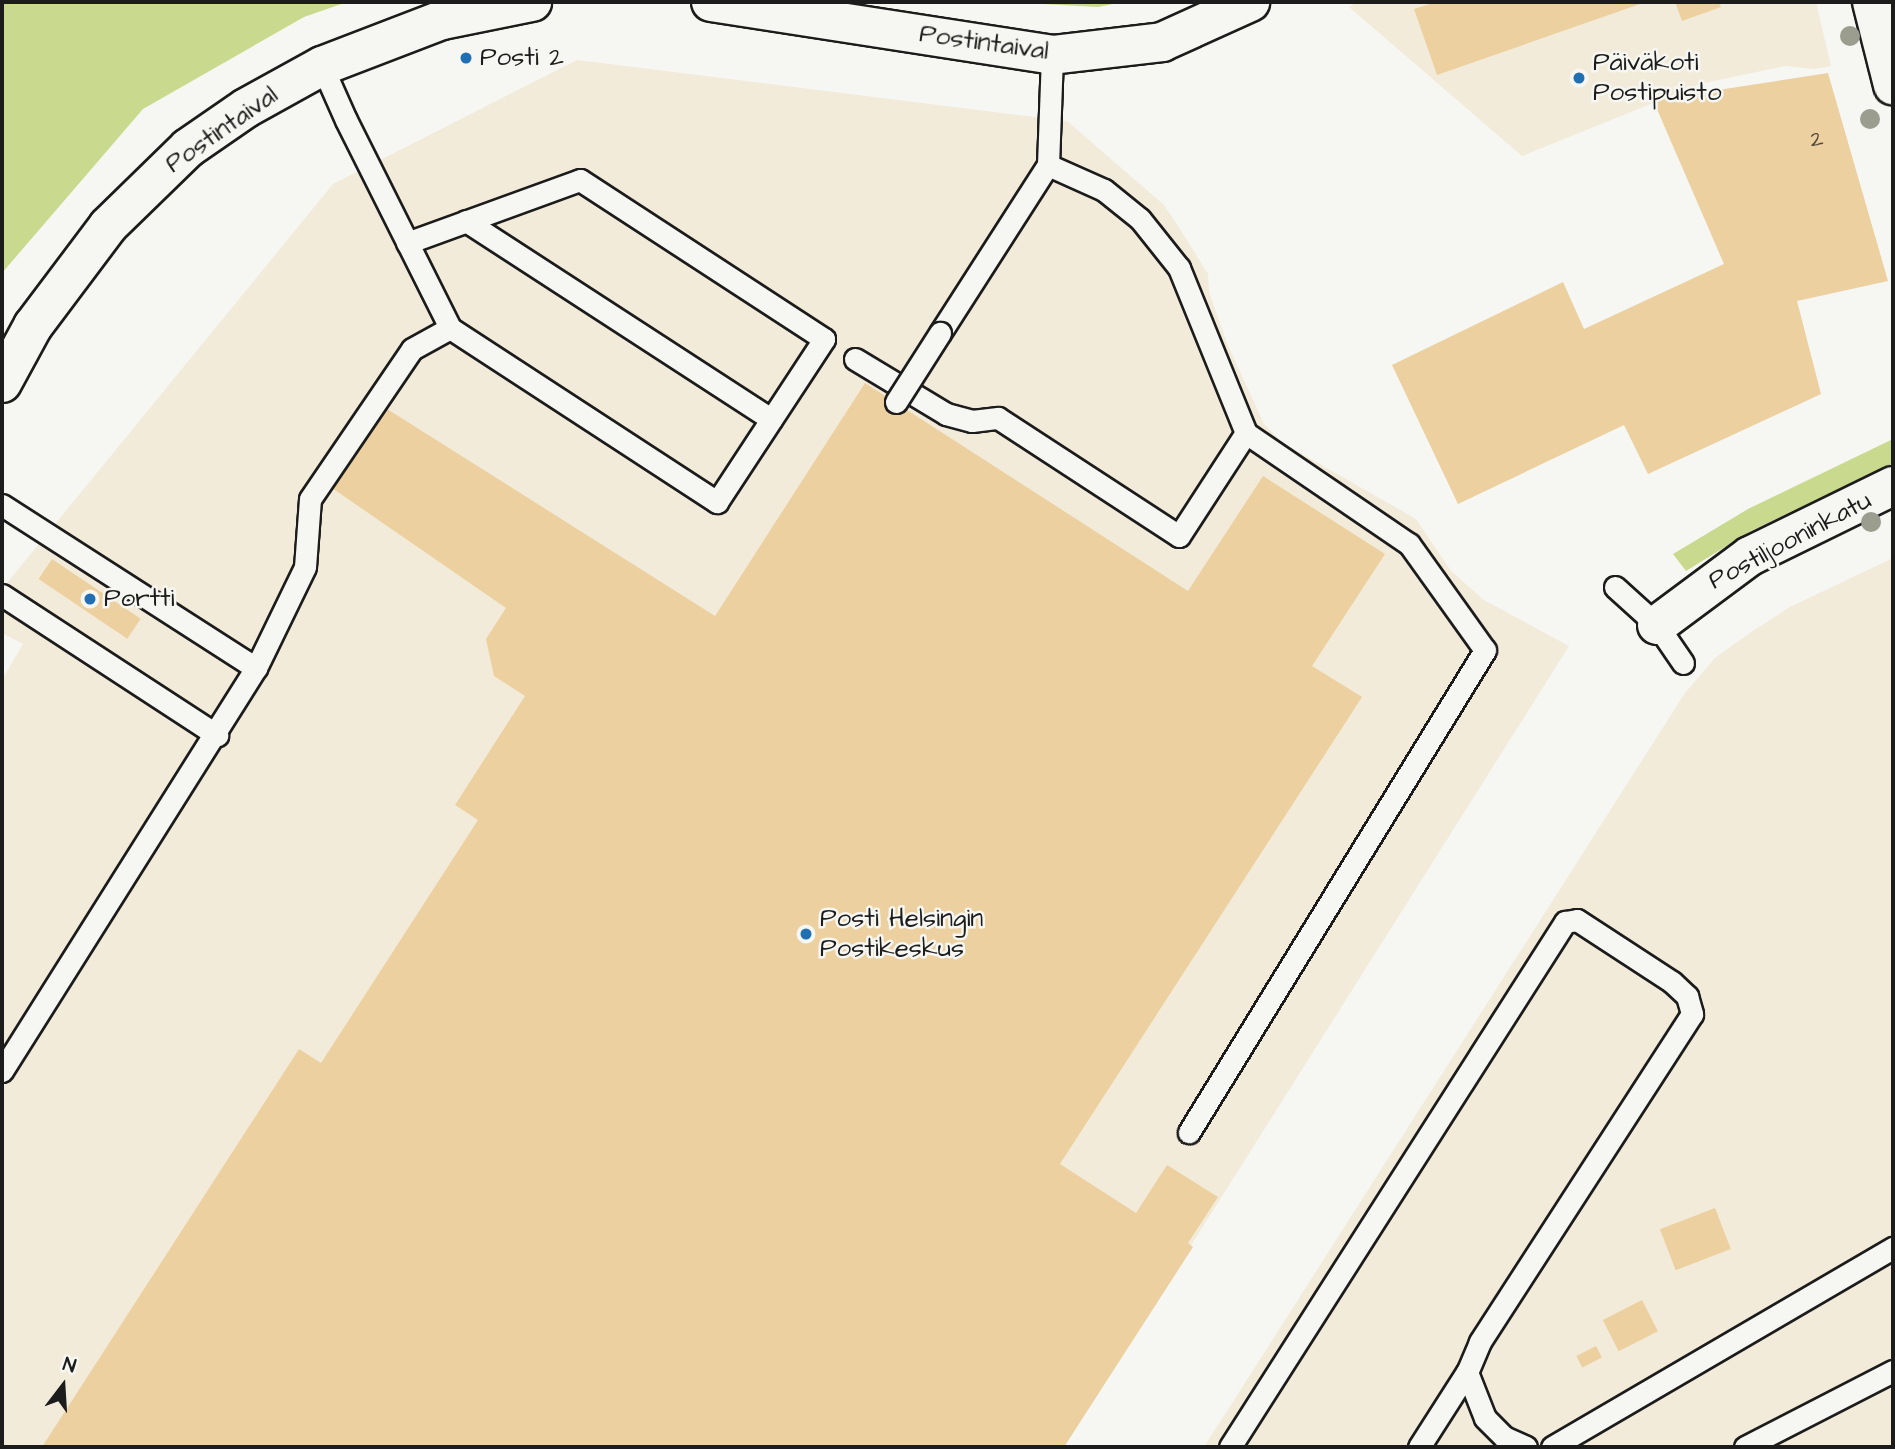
<!DOCTYPE html>
<meta charset="utf-8">
<style>
body{margin:0}
#map{position:relative;width:1895px;height:1449px;overflow:hidden;background:#f6f6f2;font-family:"Architects Daughter",sans-serif}
div>[style]{position:absolute}
[style*='--x']{left:calc(var(--x)*1px);top:calc(var(--y)*1px);width:calc(var(--w)*1px);rotate:calc(var(--a)*1deg)}
.built>*{inset:0;background:#f3ebd9}
.green>*{inset:0;background:#c9da8e}
.building>*{inset:0;background:#ecd0a0;transform-origin:0 0}
.roads{filter:drop-shadow(2px 0 #1c1c1c) drop-shadow(-2px 0 #1c1c1c) drop-shadow(0 2px #1c1c1c) drop-shadow(0 -2px #1c1c1c)}
.lane>*{height:21px;margin:-10.5px;padding:0 10.5px;transform-origin:10.5px;border-radius:10.5px;background:#f6f6f2}
.street>*{height:38px;margin:-19px;padding:0 19px;transform-origin:19px;border-radius:19px;background:#f6f6f2}
.secondary>*{height:38px;margin:-19px;padding:0 19px;transform-origin:19px;border-radius:19px;background:#f6f6f2}
.bridges{filter:drop-shadow(2px 0 #1c1c1c) drop-shadow(-2px 0 #1c1c1c) drop-shadow(0 2px #1c1c1c) drop-shadow(0 -2px #1c1c1c)}
.lane-bridge>*{height:21px;margin:-10.5px;padding:0 10.5px;transform-origin:10.5px;border-radius:10.5px;background:#f6f6f2}
.trees>*{width:20px;height:20px;margin:-10px;border-radius:50%;background:#9b9d8f}
.dots>*{width:19px;height:19px;translate:-50% -50%;box-sizing:border-box;border:4px solid #f6f6f2;border-radius:50%}
span{translate:-50% -50%;white-space:nowrap;text-align:center;line-height:1.15;-webkit-text-stroke:5px #f6f6f2;paint-order:stroke}
.number-label{font-size:23px;color:#50493d}
.number-label span{-webkit-text-stroke-width:0}
.street-label{font-size:26px;color:#1c1c1c}
.poi-label{font-size:26px;color:#1c1c1c}
.left{translate:0 -50%;text-align:left}
.frame{position:absolute;inset:0;border:4px solid #1c1c1c;pointer-events:none}
.north{position:absolute;left:28px;top:1351px;width:70px;height:70px;-webkit-text-stroke:5px #f6f6f2;paint-order:stroke;rotate:17deg;font-size:19px;font-weight:700;line-height:28px;text-align:center;color:#1c1c1c}
.north::after{content:'';display:block;margin:auto;width:24px;height:32px;background:#1c1c1c;clip-path:polygon(50% 0,100% 100%,50% 72%,0 100%)}
</style>
<div id="map">
<div class="built">
<div style="clip-path:polygon(1357px 2px,1816px 2px,1831px 66px,1814px 69px,1785px 66px,1700px 84px,1522px 156px,1349px 7px)"></div>
<div style="clip-path:polygon(577px 60px,1067px 121px,1164px 205px,1180px 229px,1208px 274px,1209px 292px,1227px 343px,1264px 424px,1283px 443px,1416px 519px,1451px 571px,1484px 600px,1569px 646px,1064px 1447px,2px 1447px,2px 680px,23px 644px,2px 633px,2px 589px,333px 184px)"></div>
<div style="clip-path:polygon(1893px 558px,1893px 1447px,1204px 1447px,1685px 693px,1715px 658px,1754px 630px,1790px 607px)"></div>
</div>
<div class="green">
<div style="clip-path:polygon(2px 2px,347px 2px,304px 17px,143px 109px,2px 273px)"></div>
<div style="clip-path:polygon(1006px 2px,1123px 2px,1098px 7px)"></div>
<div style="clip-path:polygon(1893px 439px,1893px 463px,1751px 531px,1686px 571px,1673px 554px,1748px 509px)"></div>
</div>
<div class="building">
<div style="clip-path:polygon(1436px 2px,1646px 2px,1437px 75px,1414px 9px)"></div>
<div style="clip-path:polygon(1675px 2px,1719px 2px,1721px 7px,1682px 21px)"></div>
<div style="clip-path:polygon(1828px 73px,1888px 281px,1797px 301px,1821px 394px,1648px 474px,1624px 425px,1458px 504px,1392px 365px,1563px 282px,1584px 329px,1724px 264px,1653px 100px)"></div>
<div style="clip-path:polygon(865px 383px,1188px 591px,1263px 476px,1385px 554px,1312px 666px,1362px 697px,1060px 1164px,1136px 1213px,1167px 1165px,1218px 1197px,1188px 1243px,1193px 1247px,1064px 1447px,42px 1447px,299px 1049px,321px 1063px,478px 820px,455px 805px,525px 696px,494px 676px,486px 639px,506px 608px,332px 488px,384px 407px,715px 616px)"></div>
<div style="left:52px;top:559px;width:107px;height:24px;rotate:34deg"></div>
<div style="left:1715px;top:1208px;width:44px;height:59px;rotate:69deg"></div>
<div style="left:1642px;top:1300px;width:35px;height:44px;rotate:63deg"></div>
<div style="left:1596px;top:1346px;width:13px;height:22px;rotate:63deg"></div>
</div>
<div class="roads">
<div class="lane">
<div style="--x:322;--y:66;--w:59;--a:66"></div>
<div style="--x:346;--y:120;--w:233;--a:63.4"></div>
<div style="--x:450;--y:328;--w:319;--a:33.1"></div>
<div style="--x:717;--y:502;--w:195;--a:-56.7"></div>
<div style="--x:824;--y:339;--w:291;--a:-146.9"></div>
<div style="--x:580;--y:180;--w:184;--a:160"></div>
<div style="--x:1048;--y:165;--w:61;--a:24.1"></div>
<div style="--x:1104;--y:190;--w:46;--a:38.9"></div>
<div style="--x:1140;--y:219;--w:63;--a:51.5"></div>
<div style="--x:1179;--y:268;--w:178;--a:67.9"></div>
<div style="--x:1246;--y:433;--w:197;--a:34.3"></div>
<div style="--x:1409;--y:544;--w:130;--a:54.4"></div>
<div style="--x:1485;--y:650;--w:566;--a:121.55"></div>
<div style="--x:466;--y:221;--w:364;--a:33"></div>
<div style="--x:940;--y:333;--w:200;--a:-57.3"></div>
<div style="--x:1048;--y:165;--w:110;--a:-87.9"></div>
<div style="--x:855;--y:359;--w:106;--a:31.1"></div>
<div style="--x:946;--y:414;--w:27;--a:15"></div>
<div style="--x:972;--y:421;--w:26;--a:-7"></div>
<div style="--x:998;--y:418;--w:216;--a:33.1"></div>
<div style="--x:1179;--y:536;--w:123;--a:-57"></div>
<div style="--x:2;--y:505;--w:302;--a:32.7"></div>
<div style="--x:1615;--y:587;--w:57;--a:42.1"></div>
<div style="--x:1657;--y:625;--w:46;--a:55.6"></div>
<div style="--x:2;--y:595;--w:257;--a:33.1"></div>
<div style="--x:2;--y:1071;--w:476;--a:-57.8"></div>
<div style="--x:256;--y:668;--w:112;--a:-64.1"></div>
<div style="--x:305;--y:567;--w:68;--a:-85.8"></div>
<div style="--x:310;--y:499;--w:181;--a:-55.8"></div>
<div style="--x:412;--y:349;--w:43;--a:-28.9"></div>
<div style="--x:1467;--y:1372;--w:49;--a:68.6"></div>
<div style="--x:1485;--y:1418;--w:27;--a:45"></div>
<div style="--x:1504;--y:1437;--w:24;--a:24"></div>
<div style="--x:1230;--y:1447;--w:623;--a:-57.46"></div>
<div style="--x:1565;--y:922;--w:12;--a:-9"></div>
<div style="--x:1577;--y:920;--w:113;--a:33.1"></div>
<div style="--x:1672;--y:982;--w:21;--a:43"></div>
<div style="--x:1687;--y:996;--w:19;--a:74"></div>
<div style="--x:1692;--y:1014;--w:391;--a:122.9"></div>
<div style="--x:1480;--y:1342;--w:33;--a:113"></div>
<div style="--x:1467;--y:1372;--w:89;--a:122.6"></div>
<div style="--x:1552;--y:1447;--w:395;--a:-30.3"></div>
<div style="--x:1745;--y:1447;--w:166;--a:-27.2"></div>
</div>
<div class="street">
<div style="--x:1872;--y:2;--w:86;--a:75.8"></div>
</div>
<div class="secondary">
<div style="--x:711;--y:2;--w:345;--a:8.8"></div>
<div style="--x:1052;--y:55;--w:111;--a:-6.7"></div>
<div style="--x:1162;--y:42;--w:97;--a:-24.4"></div>
<div style="--x:2;--y:383;--w:65;--a:-61.5"></div>
<div style="--x:33;--y:326;--w:125;--a:-53.1"></div>
<div style="--x:108;--y:226;--w:112;--a:-44.3"></div>
<div style="--x:188;--y:148;--w:70;--a:-34.6"></div>
<div style="--x:246;--y:108;--w:87;--a:-28.9"></div>
<div style="--x:322;--y:66;--w:129;--a:-21"></div>
<div style="--x:442;--y:20;--w:92;--a:-11.3"></div>
<div style="--x:1657;--y:625;--w:116;--a:-36.6"></div>
<div style="--x:1750;--y:556;--w:159;--a:-26.1"></div>
</div>
</div>
<div class="bridges">
<div class="lane-bridge">
<div style="--x:896;--y:402;--w:82;--a:-57.5"></div>
</div>
</div>
<div class="trees">
<div style="left:1850px;top:36px"></div>
<div style="left:1870px;top:119px"></div>
<div style="left:1871px;top:522px"></div>
</div>
<div class="dots">
<div style="left:466px;top:58px;background:#1f6fb2"></div>
<div style="left:1579px;top:78px;background:#1f6fb2"></div>
<div style="left:90px;top:599px;background:#1f6fb2"></div>
<div style="left:806px;top:934px;background:#1f6fb2"></div>
</div>
<div class="number-label">
<span style="left:1817px;top:139px">2</span>
</div>
<div class="street-label">
<span style="left:984px;top:43px;rotate:8deg">Postintaival</span>
<span style="left:222px;top:130px;rotate:-35deg">Postintaival</span>
<span style="left:1790px;top:541px;rotate:-28deg">Postiljooninkatu</span>
</div>
<div class="poi-label">
<span class="left" style="left:480px;top:58px">Posti 2</span>
<span class="left" style="left:1593px;top:78px">Päiväkoti<br>Postipuisto</span>
<span class="left" style="left:104px;top:599px">Portti</span>
<span class="left" style="left:820px;top:934px">Posti Helsingin<br>Postikeskus</span>
</div>
<div class="frame"></div>
<div class="north">N</div>
</div>
